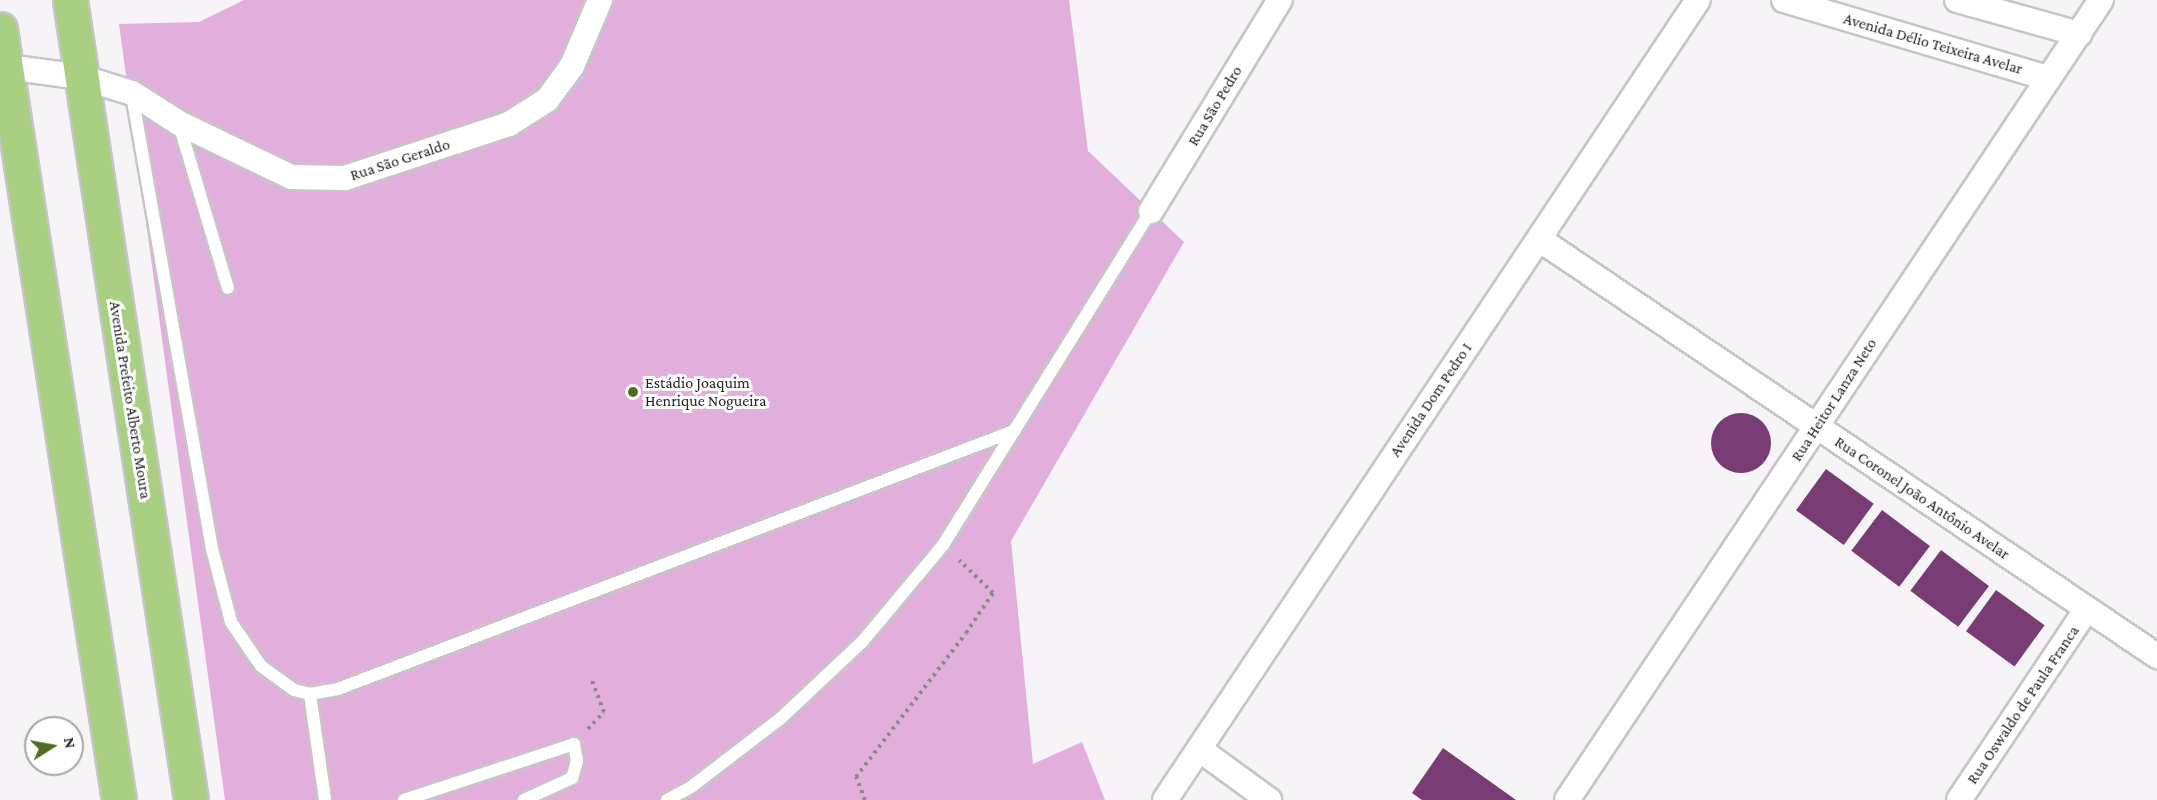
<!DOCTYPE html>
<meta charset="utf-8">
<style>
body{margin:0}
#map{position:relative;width:2157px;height:800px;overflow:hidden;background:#f6f4f6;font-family:"Crimson Pro",serif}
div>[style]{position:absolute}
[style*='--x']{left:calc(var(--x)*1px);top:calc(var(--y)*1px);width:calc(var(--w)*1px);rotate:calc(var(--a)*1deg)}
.green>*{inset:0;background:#e2afdc}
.building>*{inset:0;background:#783b74;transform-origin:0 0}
.round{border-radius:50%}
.path>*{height:4px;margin-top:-2px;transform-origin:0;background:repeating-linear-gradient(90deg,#8a898a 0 3px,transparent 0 7.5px)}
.roads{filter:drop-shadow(2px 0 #c8c5c8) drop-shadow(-2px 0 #c8c5c8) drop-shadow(0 2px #c8c5c8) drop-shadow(0 -2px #c8c5c8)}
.lane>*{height:12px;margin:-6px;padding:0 6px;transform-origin:6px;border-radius:6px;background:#fff}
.street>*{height:24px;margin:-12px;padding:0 12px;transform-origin:12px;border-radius:12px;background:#fff}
.highway>*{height:33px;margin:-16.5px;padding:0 16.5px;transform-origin:16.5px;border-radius:16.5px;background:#a9cf82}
.dots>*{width:16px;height:16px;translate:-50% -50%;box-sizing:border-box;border:3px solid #fff;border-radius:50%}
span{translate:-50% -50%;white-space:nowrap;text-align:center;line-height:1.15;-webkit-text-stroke:6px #fff;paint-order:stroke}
.street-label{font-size:16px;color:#201f20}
.poi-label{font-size:16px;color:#201f20}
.left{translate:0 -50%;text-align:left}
.north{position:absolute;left:24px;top:716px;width:60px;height:60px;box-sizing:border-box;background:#fff;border:2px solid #a6a5a6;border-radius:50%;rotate:79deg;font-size:16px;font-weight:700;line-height:24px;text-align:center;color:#201f20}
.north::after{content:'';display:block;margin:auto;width:21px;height:27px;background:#4e6e25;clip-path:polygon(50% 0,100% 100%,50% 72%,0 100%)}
</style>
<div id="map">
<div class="green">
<div style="clip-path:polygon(244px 0,1069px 0,1088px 151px,1184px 242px,1011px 541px,1033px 764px,1082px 742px,1105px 800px,225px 800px,119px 24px,199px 22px)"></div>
</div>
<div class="building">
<div class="round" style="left:1711px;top:413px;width:60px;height:60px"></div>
<div style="left:1826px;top:469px;width:59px;height:51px;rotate:36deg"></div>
<div style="left:1882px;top:510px;width:60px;height:51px;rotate:37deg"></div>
<div style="left:1941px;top:550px;width:60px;height:51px;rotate:37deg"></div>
<div style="left:1996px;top:590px;width:60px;height:51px;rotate:36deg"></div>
<div style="clip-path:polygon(1443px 748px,1516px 800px,1422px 800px,1412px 793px)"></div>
</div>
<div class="path">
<div style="--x:588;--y:729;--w:23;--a:-47"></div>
<div style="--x:604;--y:712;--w:36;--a:-111"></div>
<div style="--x:865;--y:800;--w:25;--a:-111"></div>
<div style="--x:856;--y:777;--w:181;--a:-52.6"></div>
<div style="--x:966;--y:633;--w:48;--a:-56"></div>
<div style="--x:993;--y:593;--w:47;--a:-135.9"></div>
</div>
<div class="roads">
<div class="lane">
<div style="--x:132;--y:95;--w:461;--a:80"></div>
<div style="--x:212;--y:549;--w:75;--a:75.4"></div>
<div style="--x:231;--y:622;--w:53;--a:55.7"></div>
<div style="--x:261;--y:666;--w:41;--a:36"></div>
<div style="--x:294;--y:690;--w:16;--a:14"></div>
<div style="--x:310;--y:694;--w:28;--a:-10"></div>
<div style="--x:338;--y:689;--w:724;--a:-20.89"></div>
<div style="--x:179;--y:124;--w:171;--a:73.4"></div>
<div style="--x:310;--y:694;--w:107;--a:81.9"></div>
<div style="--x:404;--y:800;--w:179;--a:-18.2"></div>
<div style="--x:574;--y:744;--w:17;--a:80"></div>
<div style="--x:577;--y:761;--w:18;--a:106"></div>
<div style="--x:572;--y:778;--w:53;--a:155.4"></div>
<div style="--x:667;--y:800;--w:27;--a:-28"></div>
<div style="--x:691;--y:787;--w:113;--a:-37.5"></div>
<div style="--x:781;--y:718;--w:111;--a:-43.2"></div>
<div style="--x:862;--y:642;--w:126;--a:-50.1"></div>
<div style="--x:943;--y:545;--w:393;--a:-58.1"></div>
</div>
<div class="street">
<div style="--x:1784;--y:0;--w:274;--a:16.5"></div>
<div style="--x:1957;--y:0;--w:127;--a:15.6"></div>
<div style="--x:0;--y:66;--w:82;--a:7.7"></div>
<div style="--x:81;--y:77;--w:53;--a:17.4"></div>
<div style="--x:132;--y:93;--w:56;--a:32.6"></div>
<div style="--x:179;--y:123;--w:124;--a:25.7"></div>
<div style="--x:291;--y:177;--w:54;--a:1.1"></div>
<div style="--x:345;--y:178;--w:173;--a:-18.2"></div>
<div style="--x:509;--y:124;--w:45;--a:-32.3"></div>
<div style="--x:547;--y:100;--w:42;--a:-53.7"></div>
<div style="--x:572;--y:66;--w:72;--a:-67"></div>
<div style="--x:1151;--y:211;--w:247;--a:-58.6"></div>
<div style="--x:1539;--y:239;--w:746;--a:34.01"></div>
<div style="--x:1199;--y:749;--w:87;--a:36.1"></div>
<div style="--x:1165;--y:800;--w:961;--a:-56.33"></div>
<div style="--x:1567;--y:800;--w:962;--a:-56.28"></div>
<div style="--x:1959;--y:800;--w:230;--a:-56.2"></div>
</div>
<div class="highway">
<div style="--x:70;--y:0;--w:809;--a:81.4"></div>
<div style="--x:0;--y:29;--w:780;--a:81.23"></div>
</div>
</div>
<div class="dots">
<div style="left:633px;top:392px;background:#4e6e25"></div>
</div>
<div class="street-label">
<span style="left:1933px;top:44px;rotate:16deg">Avenida Délio Teixeira Avelar</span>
<span style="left:1215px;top:106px;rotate:-59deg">Rua São Pedro</span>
<span style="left:400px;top:160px;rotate:-18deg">Rua São Geraldo</span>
<span style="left:130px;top:400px;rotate:81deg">Avenida Prefeito Alberto Moura</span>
<span style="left:1431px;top:400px;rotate:-56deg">Avenida Dom Pedro I</span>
<span style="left:1834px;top:400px;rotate:-57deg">Rua Heitor Lanza Neto</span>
<span style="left:1922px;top:498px;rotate:34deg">Rua Coronel João Antônio Avelar</span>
<span style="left:2023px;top:705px;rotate:-56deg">Rua Oswaldo de Paula Franca</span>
</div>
<div class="poi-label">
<span class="left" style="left:645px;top:392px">Estádio Joaquim<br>Henrique Nogueira</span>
</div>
<div class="north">N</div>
</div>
